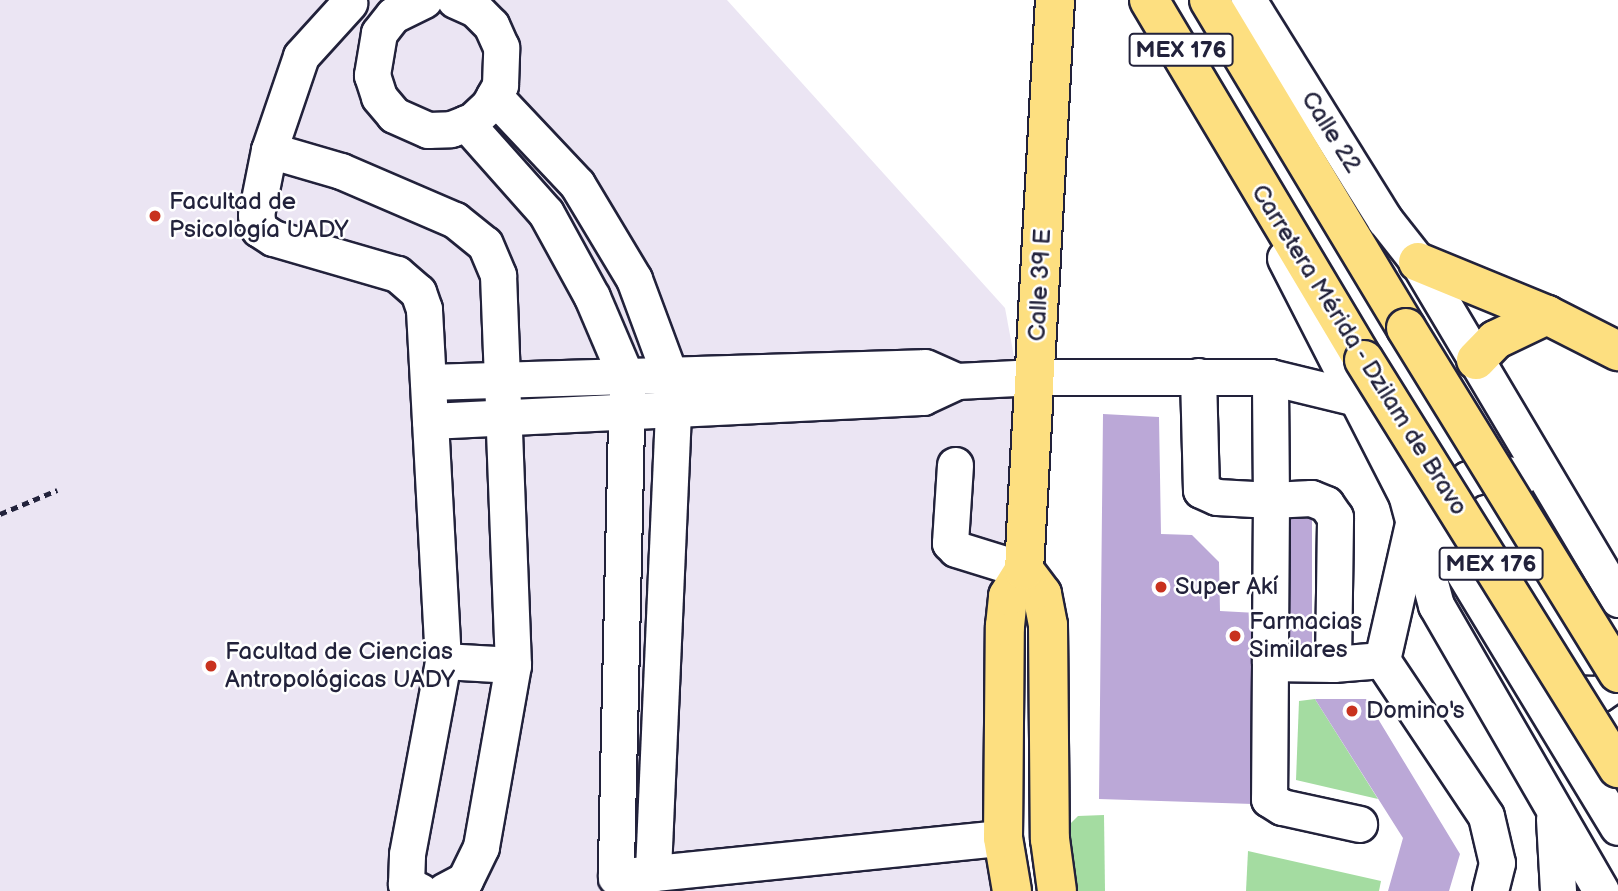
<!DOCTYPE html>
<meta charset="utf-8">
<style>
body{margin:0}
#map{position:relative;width:1618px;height:891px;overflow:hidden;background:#fff;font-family:"Balsamiq Sans",sans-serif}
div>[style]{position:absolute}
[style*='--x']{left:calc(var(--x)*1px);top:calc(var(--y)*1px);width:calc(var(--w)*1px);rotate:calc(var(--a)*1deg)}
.built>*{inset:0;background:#ebe5f3}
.green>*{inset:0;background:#a4dca1}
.building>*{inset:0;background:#bba8d7;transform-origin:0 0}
.path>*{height:4.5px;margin-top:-2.25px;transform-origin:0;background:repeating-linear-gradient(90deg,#22223b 0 7px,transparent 0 12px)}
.roads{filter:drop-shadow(2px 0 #22223b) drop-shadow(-2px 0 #22223b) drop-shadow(0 2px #22223b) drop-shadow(0 -2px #22223b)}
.minor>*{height:35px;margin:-17.5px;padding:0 17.5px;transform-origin:17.5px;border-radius:17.5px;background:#fff}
.major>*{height:38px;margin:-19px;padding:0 19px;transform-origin:19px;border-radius:19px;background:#fddf80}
.bridges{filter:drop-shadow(2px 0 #22223b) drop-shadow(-2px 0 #22223b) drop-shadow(0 2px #22223b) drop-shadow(0 -2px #22223b)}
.major-bridge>*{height:38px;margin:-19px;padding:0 19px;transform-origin:19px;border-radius:19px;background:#fddf80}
.dots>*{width:19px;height:19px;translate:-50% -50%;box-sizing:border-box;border:4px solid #fff;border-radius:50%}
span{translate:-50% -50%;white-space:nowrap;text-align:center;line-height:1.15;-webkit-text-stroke:5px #fff;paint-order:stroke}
.shield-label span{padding:2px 5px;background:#fff;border:2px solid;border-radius:5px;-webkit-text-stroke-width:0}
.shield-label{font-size:23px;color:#22223b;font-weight:700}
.street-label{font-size:24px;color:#22223b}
.poi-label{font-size:24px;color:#22223b}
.left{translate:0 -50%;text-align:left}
</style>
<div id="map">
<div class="built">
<div style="clip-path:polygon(0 0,727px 0,1005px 308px,1015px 362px,1001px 891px,0 891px)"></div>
</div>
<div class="green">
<div style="clip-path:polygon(1315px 699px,1378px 799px,1296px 780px,1299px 701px)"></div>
<div style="clip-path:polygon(1104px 815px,1105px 891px,1070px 891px,1067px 827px,1078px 816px)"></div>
<div style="clip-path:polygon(1248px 851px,1381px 881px,1379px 891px,1246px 891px)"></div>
</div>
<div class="building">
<div style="clip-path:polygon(1103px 414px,1159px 417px,1161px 534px,1192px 535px,1219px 562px,1220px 611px,1257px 613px,1253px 804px,1099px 799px)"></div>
<div style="left:1285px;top:515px;width:27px;height:131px"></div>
<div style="clip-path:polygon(1315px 699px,1366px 699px,1460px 854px,1449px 891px,1388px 891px,1403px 838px)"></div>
</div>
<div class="path">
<div style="--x:0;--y:514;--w:62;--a:-22.8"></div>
</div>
<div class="roads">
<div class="minor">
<div style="--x:424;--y:0;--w:34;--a:154"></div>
<div style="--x:393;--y:15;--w:23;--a:128"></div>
<div style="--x:379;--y:33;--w:43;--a:99.5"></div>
<div style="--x:372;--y:75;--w:23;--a:72"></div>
<div style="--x:379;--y:97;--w:23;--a:50"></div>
<div style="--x:394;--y:115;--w:37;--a:24"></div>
<div style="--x:428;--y:130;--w:23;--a:-2"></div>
<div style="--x:451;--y:129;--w:22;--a:-21"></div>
<div style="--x:472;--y:121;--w:23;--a:-43"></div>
<div style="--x:489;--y:105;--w:23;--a:-61"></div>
<div style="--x:500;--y:85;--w:38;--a:-88"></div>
<div style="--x:501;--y:47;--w:24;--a:-114"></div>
<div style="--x:491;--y:25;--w:23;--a:-135"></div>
<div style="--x:475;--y:9;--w:22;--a:-156"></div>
<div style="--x:1248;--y:0;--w:259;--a:58.1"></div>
<div style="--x:1385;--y:220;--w:53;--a:51.8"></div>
<div style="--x:1418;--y:262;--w:392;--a:59.3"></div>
<div style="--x:494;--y:96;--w:121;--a:46.7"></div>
<div style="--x:577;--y:184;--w:111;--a:59"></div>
<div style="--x:634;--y:279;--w:103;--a:69.6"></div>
<div style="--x:670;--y:376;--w:36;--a:85"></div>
<div style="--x:673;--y:412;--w:462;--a:92.5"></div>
<div style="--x:466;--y:123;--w:120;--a:48.4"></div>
<div style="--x:546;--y:213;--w:96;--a:61.3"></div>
<div style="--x:592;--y:297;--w:89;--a:66.9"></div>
<div style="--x:627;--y:379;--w:498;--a:91.3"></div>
<div style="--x:616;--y:877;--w:389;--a:-5.8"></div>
<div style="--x:269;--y:150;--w:99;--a:-71.2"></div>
<div style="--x:301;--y:56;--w:72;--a:-47.8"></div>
<div style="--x:1285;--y:258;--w:265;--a:62.9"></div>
<div style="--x:1406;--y:494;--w:115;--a:74.9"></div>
<div style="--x:1436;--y:605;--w:330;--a:60"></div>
<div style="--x:1198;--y:376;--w:114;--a:88.5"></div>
<div style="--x:1201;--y:490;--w:17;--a:24"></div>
<div style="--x:1217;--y:497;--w:54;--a:3.2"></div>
<div style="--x:1271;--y:500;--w:123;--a:-90.5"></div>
<div style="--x:428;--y:382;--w:497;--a:-1.7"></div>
<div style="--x:925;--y:367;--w:35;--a:24"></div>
<div style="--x:430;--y:421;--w:494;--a:-2.8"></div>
<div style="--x:923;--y:397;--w:38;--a:-25"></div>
<div style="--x:957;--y:381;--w:78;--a:-2.9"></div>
<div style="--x:1035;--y:377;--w:235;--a:0"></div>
<div style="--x:1270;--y:377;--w:89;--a:13.7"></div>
<div style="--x:955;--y:465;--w:78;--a:93.7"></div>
<div style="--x:950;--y:543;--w:8;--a:45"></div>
<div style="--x:956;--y:549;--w:71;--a:17.2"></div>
<div style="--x:1414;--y:501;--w:17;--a:40"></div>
<div style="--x:1427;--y:512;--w:368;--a:58.8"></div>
<div style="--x:1382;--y:660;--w:139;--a:-77.2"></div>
<div style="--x:1413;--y:524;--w:71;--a:-39.3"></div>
<div style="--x:1468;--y:479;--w:26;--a:-16"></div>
<div style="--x:1493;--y:472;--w:29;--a:8"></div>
<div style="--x:1382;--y:660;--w:187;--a:56.3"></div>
<div style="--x:1486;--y:816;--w:48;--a:76.8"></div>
<div style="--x:1497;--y:863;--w:29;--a:104"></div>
<div style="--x:443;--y:661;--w:70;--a:3.3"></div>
<div style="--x:1270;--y:663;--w:136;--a:90.4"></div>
<div style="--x:1269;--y:799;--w:15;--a:32"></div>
<div style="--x:1282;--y:807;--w:79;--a:12.4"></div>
<div style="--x:1333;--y:664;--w:147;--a:-89.2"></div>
<div style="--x:1335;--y:517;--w:16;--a:-125"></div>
<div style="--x:1326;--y:504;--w:16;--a:-158"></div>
<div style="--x:1311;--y:498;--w:40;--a:177.1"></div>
<div style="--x:1271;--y:500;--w:163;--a:90.4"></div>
<div style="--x:1270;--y:663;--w:63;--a:0.9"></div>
<div style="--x:1333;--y:664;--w:49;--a:-4.7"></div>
<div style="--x:1550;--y:693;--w:49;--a:1.2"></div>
<div style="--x:1599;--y:694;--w:23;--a:-34"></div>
<div style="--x:1554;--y:819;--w:72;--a:86.8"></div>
<div style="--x:420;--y:891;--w:16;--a:-153"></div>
<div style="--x:406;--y:884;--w:30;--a:-88"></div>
<div style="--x:407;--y:854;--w:196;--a:-79.4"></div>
<div style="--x:443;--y:661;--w:353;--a:-93.1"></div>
<div style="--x:424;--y:309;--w:18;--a:-109"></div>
<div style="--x:418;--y:292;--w:28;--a:-139"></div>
<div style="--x:397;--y:274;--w:129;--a:-163.8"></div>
<div style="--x:273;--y:238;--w:17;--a:-147"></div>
<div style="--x:259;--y:229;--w:14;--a:-102"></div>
<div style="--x:256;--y:215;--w:66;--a:-78.7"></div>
<div style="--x:269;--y:150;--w:75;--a:16.3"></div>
<div style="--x:341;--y:171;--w:124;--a:23.3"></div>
<div style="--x:455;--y:220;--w:38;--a:39"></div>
<div style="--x:485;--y:244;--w:34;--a:67"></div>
<div style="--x:498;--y:275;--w:390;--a:87.8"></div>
<div style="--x:513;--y:665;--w:185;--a:100"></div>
<div style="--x:481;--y:847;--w:37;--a:116"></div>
<div style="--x:465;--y:880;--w:24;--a:152"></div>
</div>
<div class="major">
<div style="--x:1149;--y:0;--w:419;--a:59.2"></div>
<div style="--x:1209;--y:0;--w:383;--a:59"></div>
<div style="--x:1418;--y:262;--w:139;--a:22.3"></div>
<div style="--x:1547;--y:315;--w:80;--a:26.9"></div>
<div style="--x:1476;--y:360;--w:28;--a:-46"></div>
<div style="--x:1495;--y:340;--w:58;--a:-25.7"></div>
<div style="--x:1024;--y:570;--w:30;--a:53"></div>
<div style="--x:1042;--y:594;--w:32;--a:79"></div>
<div style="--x:1048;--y:625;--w:214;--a:89.5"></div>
<div style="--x:1050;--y:839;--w:52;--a:82.3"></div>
<div style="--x:1012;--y:891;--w:54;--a:-99.6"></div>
<div style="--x:1003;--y:838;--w:212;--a:-89.5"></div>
<div style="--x:1005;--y:626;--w:30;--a:-84"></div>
<div style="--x:1008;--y:596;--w:31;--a:-58"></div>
<div style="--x:1024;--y:570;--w:571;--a:-86.89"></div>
</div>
</div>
<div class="bridges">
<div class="major-bridge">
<div style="--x:1406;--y:328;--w:405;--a:58.4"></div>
<div style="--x:1364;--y:360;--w:481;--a:58.1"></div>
</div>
</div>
<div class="dots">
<div style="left:155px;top:216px;background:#c8321e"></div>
<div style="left:1161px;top:587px;background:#c8321e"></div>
<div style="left:1235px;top:636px;background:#c8321e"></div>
<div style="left:211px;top:666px;background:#c8321e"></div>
<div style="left:1352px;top:711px;background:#c8321e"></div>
</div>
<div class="shield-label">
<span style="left:1181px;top:50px">MEX 176</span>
<span style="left:1491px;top:564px">MEX 176</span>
</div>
<div class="street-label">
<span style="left:1331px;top:132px;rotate:58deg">Calle 22</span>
<span style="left:1040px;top:285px;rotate:-87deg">Calle 39 E</span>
<span style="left:1359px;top:350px;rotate:58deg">Carretera Mérida - Dzilam de Bravo</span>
</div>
<div class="poi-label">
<span class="left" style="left:169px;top:216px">Facultad de<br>Psicología UADY</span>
<span class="left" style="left:1175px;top:587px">Super Akí</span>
<span class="left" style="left:1249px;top:636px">Farmacias<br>Similares</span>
<span class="left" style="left:225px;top:666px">Facultad de Ciencias<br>Antropológicas UADY</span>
<span class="left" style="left:1366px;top:711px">Domino's</span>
</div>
</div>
